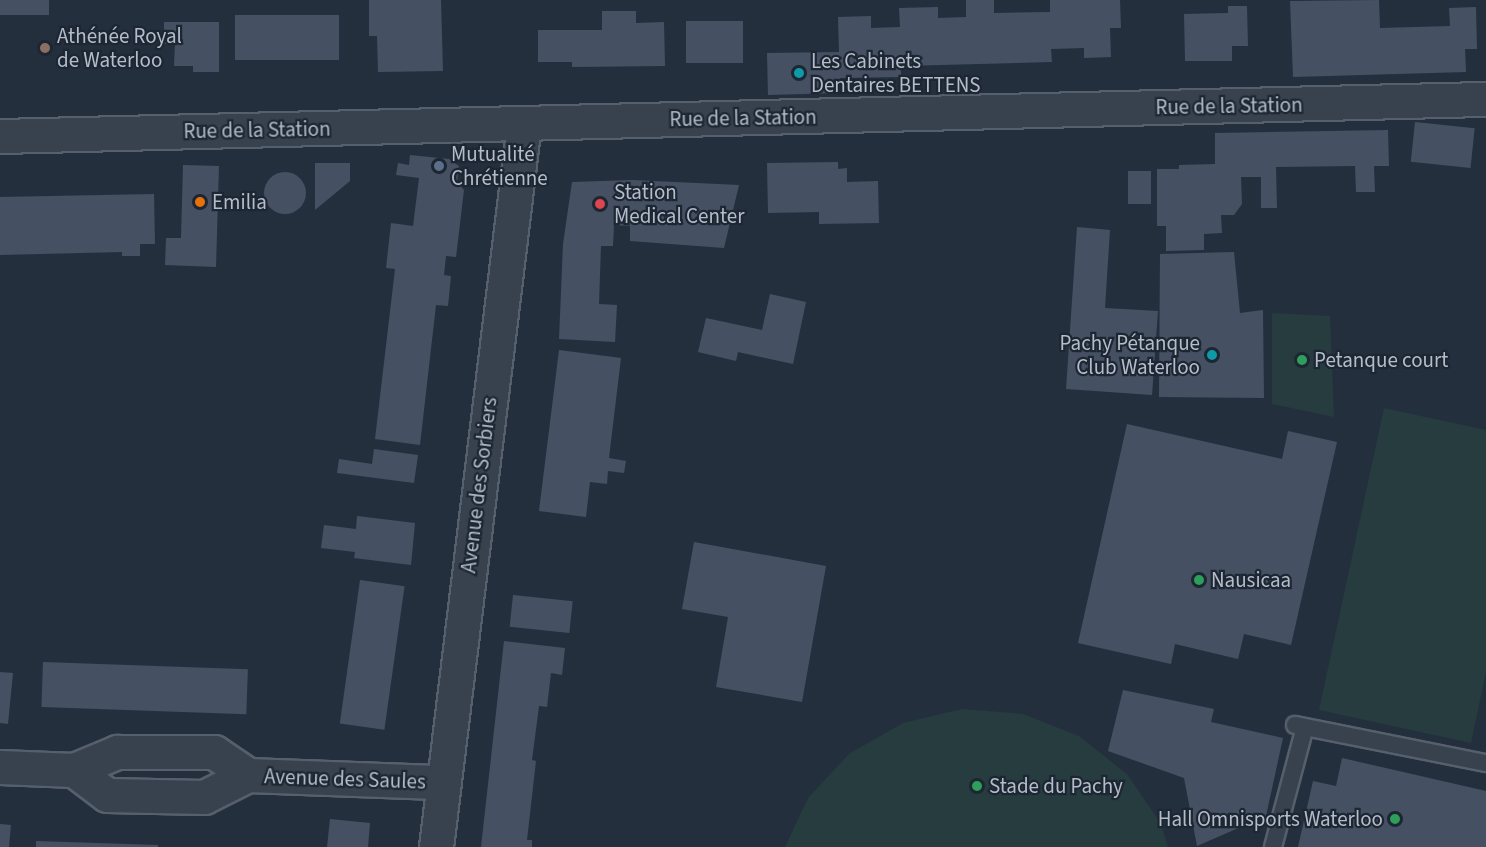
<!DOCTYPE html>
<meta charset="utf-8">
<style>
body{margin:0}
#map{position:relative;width:1486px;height:847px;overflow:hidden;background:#242f3e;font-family:"Source Sans 3",sans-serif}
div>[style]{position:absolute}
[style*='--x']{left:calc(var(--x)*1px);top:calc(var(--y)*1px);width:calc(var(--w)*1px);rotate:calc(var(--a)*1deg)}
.green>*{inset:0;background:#263c3f}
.building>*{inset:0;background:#455162;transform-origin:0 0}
.round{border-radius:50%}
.roads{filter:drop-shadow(2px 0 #565f6c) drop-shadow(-2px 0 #565f6c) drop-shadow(0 2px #565f6c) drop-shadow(0 -2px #565f6c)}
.service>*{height:16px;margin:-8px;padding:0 8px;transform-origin:8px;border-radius:8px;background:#38414e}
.minor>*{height:33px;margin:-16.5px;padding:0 16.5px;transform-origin:16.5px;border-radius:16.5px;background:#38414e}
.tertiary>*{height:33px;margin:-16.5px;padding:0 16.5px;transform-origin:16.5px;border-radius:16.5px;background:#38414e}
.dots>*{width:16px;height:16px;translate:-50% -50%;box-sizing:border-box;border:3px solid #1d2633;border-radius:50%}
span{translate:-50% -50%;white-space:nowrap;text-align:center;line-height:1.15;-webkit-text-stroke:4.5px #1d2633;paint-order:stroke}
.poi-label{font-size:21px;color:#b4bcc9}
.left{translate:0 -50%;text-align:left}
.right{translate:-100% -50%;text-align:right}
.street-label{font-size:21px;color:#b4bcc9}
</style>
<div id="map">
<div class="green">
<div style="clip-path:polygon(1272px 313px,1330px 316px,1334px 417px,1272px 404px)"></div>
<div style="clip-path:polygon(1384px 408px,1486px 430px,1486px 672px,1471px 743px,1319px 710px)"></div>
<div style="clip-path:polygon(962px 709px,1023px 714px,1079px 736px,1127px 774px,1161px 824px,1168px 847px,785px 847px,808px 798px,850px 753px,903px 723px)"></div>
</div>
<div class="building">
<div style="left:0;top:0;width:49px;height:15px"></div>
<div style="clip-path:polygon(369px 0,441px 0,443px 71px,378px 72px,377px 36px,369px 36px)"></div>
<div style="clip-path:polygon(966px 0,994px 0,994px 13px,1050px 12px,1050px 0,1120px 0,1121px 28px,1110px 28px,1111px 57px,1084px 58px,1084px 48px,1051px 49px,1052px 62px,901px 66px,901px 77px,840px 78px,840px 93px,768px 95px,767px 53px,839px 52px,838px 17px,871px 16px,871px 28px,900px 27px,899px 8px,938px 7px,938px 18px,966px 17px)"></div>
<div style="clip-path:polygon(1379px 0,1380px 28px,1450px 26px,1449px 8px,1476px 7px,1477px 49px,1465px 49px,1466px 72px,1293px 77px,1290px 1px)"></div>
<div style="clip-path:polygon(1228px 6px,1247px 6px,1248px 46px,1232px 46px,1232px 61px,1185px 61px,1184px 14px,1228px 13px)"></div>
<div style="clip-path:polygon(602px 11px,636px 11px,636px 23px,664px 22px,665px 66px,572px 67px,572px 62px,538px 62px,538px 30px,602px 30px)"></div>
<div style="left:339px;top:15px;width:45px;height:104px;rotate:90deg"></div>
<div style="left:686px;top:21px;width:57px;height:42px"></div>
<div style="clip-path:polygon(164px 22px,219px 22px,219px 72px,193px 72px,193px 66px,174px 66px,175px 43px,164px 44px)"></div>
<div style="left:1415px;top:122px;width:60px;height:40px;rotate:6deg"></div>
<div style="clip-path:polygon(1388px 130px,1389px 166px,1374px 166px,1375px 192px,1356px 192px,1355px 166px,1276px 167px,1277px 208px,1261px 208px,1261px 177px,1241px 177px,1242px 204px,1234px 215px,1221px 215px,1222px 233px,1204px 234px,1204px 250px,1166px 251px,1166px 226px,1157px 226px,1157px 169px,1179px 169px,1179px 165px,1215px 164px,1215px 133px)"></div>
<div style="clip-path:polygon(410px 155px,449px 159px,459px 166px,457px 182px,464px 190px,456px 257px,446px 256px,444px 275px,451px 276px,448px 306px,436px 305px,420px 445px,375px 439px,395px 269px,386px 268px,391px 223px,413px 226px,419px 178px,396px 175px,398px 163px,409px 165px)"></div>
<div style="clip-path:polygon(838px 162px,838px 169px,847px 168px,847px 182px,878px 181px,879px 223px,819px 224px,819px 212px,768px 213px,767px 163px)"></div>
<div style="clip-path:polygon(315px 163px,350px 163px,350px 181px,315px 210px)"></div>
<div style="clip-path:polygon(183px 165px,219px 166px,216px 267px,165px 265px,166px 238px,181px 238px)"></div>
<div style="left:1128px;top:171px;width:23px;height:33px"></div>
<div class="round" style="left:264px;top:172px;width:42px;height:42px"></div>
<div style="clip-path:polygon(632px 180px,739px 185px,724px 248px,630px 241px,630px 226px,614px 225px,613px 246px,601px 246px,599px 304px,617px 305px,615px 342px,559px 339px,563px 244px,572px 182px)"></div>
<div style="clip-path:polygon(154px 194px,155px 244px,140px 244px,140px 256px,122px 256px,122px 252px,0 255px,0 197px)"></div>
<div style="clip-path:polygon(1077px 227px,1110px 230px,1105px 308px,1158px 311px,1152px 395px,1066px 389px)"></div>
<div style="clip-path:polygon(1234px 252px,1240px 313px,1263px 310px,1264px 398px,1159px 397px,1160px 254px)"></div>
<div style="clip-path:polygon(770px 294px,806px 302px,793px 364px,738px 352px,736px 361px,698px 352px,706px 318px,762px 330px)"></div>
<div style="clip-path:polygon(559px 350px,621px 358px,609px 458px,626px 461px,624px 473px,608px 471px,607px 484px,590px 482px,586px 517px,539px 511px)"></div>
<div style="clip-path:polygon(1127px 424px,1282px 459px,1288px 431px,1337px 442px,1291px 645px,1244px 634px,1238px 659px,1175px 644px,1171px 664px,1078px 643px)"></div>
<div style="clip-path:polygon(374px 449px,418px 455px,414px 483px,337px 473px,339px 459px,372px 464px)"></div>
<div style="clip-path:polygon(357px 516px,415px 523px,411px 565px,354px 558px,355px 552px,321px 548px,324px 525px,356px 529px)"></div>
<div style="clip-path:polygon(694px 542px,826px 566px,802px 702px,716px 687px,728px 617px,682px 609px)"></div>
<div style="left:360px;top:580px;width:45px;height:145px;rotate:8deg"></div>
<div style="left:513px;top:595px;width:60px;height:32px;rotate:6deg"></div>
<div style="clip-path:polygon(504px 641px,565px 648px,562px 675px,551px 673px,547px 707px,539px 706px,532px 760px,536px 761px,527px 840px,532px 840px,532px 847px,481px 847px)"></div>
<div style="left:43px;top:662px;width:205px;height:45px;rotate:2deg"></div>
<div style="clip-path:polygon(0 672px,13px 673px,8px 724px,0 723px)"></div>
<div style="clip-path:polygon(1123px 690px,1214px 709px,1211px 722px,1283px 738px,1266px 816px,1197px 846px,1184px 778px,1108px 751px)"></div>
<div style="clip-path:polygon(1342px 758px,1486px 791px,1486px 847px,1298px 847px,1313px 781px,1336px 786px)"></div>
<div style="clip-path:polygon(330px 819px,370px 823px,368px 847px,327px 847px)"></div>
<div style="left:0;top:824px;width:11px;height:23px;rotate:5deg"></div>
<div style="clip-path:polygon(36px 841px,158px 845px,158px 847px,36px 847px)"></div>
</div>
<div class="roads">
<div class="service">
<div style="--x:1295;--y:725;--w:195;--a:11.3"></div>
<div style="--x:1273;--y:847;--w:124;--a:-75.1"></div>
</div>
<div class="minor">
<div style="--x:0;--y:767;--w:74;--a:2.3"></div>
<div style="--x:74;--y:770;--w:47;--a:-22.7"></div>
<div style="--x:117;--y:752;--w:97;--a:0"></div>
<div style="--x:214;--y:752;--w:41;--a:34.1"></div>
<div style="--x:74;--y:770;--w:41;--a:37.1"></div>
<div style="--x:107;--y:795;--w:97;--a:1.2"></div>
<div style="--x:204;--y:797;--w:49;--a:-26.6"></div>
<div style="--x:248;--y:775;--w:195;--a:2.1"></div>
<div style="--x:436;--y:847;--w:729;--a:-83.07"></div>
</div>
<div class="tertiary">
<div style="--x:0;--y:136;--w:1486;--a:-1.43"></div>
</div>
</div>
<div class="dots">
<div style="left:45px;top:48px;background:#8d6e63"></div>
<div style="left:799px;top:73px;background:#0f9aa8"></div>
<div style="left:439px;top:166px;background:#5c6f8a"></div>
<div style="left:200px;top:202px;background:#e8710a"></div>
<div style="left:600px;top:204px;background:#e0444e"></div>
<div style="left:1212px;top:355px;background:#0f9aa8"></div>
<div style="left:1302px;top:360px;background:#2e9e5b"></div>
<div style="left:1199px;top:580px;background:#2e9e5b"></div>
<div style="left:977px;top:786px;background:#2e9e5b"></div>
<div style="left:1395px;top:819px;background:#2e9e5b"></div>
</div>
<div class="poi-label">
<span class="left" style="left:57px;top:48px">Athénée Royal<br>de Waterloo</span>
<span class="left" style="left:811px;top:73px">Les Cabinets<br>Dentaires BETTENS</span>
<span class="left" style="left:451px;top:166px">Mutualité<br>Chrétienne</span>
<span class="left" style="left:614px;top:204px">Station<br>Medical Center</span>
<span class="left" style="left:212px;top:202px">Emilia</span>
<span class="right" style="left:1200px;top:355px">Pachy Pétanque<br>Club Waterloo</span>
<span class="left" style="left:1314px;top:360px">Petanque court</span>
<span class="left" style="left:1211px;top:580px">Nausicaa</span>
<span class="left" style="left:989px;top:786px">Stade du Pachy</span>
<span class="right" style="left:1383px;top:819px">Hall Omnisports Waterloo</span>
</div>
<div class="street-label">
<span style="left:1229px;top:106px;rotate:-1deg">Rue de la Station</span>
<span style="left:743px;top:118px;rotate:-1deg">Rue de la Station</span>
<span style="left:257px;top:130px;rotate:-1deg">Rue de la Station</span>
<span style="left:479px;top:485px;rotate:-83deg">Avenue des Sorbiers</span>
<span style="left:345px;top:779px;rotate:2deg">Avenue des Saules</span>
</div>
</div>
